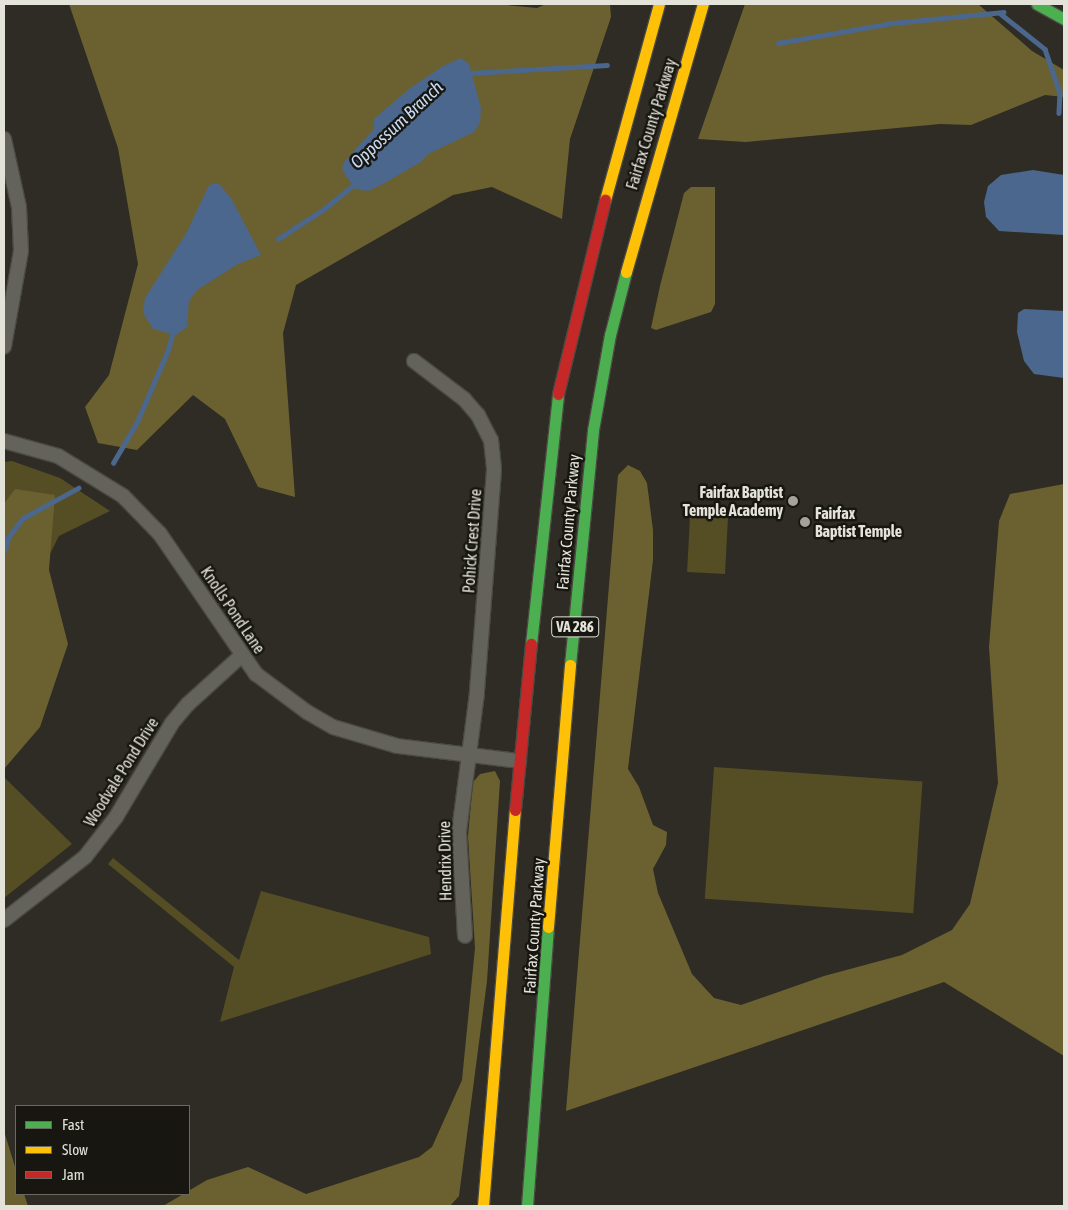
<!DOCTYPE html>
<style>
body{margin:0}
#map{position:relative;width:1068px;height:1210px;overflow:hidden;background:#2e2c24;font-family:"Asap Condensed",sans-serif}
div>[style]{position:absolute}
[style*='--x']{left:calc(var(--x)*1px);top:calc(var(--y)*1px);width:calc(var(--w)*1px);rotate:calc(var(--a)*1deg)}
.green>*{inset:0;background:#554d24;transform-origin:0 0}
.forest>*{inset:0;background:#6b6130}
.water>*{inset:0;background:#4b678d}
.stream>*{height:4.5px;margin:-2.25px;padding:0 2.25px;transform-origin:2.25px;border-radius:2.25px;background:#4b678d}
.roads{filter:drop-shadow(1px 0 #4b4943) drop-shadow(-1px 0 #4b4943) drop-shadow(0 1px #4b4943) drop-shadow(0 -1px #4b4943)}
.street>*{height:14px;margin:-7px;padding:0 7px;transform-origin:7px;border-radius:7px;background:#63625b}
.fast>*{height:11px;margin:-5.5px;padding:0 5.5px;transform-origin:5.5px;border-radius:5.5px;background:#4caf50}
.slow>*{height:11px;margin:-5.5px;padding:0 5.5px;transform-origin:5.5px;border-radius:5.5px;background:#ffc107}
.jam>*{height:11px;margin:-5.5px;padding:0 5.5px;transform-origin:5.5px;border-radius:5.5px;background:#c62828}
.dots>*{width:14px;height:14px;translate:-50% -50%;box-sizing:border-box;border:2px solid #171610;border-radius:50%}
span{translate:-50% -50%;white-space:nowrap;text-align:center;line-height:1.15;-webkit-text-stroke:5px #171610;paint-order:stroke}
.shield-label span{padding:1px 4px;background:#171610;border:1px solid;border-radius:4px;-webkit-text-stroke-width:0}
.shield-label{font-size:15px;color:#e4e3da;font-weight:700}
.street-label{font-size:16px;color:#e4e3da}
.poi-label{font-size:16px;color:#e4e3da;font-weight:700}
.right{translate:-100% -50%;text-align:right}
.left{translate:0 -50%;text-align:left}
.water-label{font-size:18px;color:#c7daf5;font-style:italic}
.frame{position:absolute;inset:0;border:5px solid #e4e3da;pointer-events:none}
.legend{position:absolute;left:15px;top:1105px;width:175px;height:90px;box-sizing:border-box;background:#171610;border:1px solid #696861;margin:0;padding:6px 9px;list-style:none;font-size:15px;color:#e4e3da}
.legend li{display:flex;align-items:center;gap:10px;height:25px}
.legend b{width:25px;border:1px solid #696861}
</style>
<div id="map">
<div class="green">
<div style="clip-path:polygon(12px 461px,60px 478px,110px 511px,59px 536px,4px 645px,4px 462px)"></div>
<div style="left:690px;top:516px;width:38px;height:56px;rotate:3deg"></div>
<div style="left:714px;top:767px;width:209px;height:132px;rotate:4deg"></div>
<div style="clip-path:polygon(4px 777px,72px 844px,4px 898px)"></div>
<div style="clip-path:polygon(113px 858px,239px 960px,261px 891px,429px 937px,431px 954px,220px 1022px,234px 967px,108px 864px)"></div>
</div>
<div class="forest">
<div style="clip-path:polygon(69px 4px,496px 4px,537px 8px,546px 4px,610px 4px,611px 17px,570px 139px,562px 219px,492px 187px,453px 195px,296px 285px,283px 333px,295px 497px,258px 487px,225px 419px,193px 395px,137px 450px,98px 443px,85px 407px,109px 375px,138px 264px,118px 148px)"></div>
<div style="clip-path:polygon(745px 4px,978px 4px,1032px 51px,1064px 70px,1064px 97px,1045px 95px,971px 125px,940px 124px,746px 142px,698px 139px)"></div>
<div style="clip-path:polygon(691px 187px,715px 187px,715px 304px,711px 312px,656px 330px,651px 328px,660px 286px,684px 193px)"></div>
<div style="clip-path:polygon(628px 465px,640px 471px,647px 483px,653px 530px,653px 560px,628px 769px,639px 787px,653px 825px,667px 832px,666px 845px,653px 869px,658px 893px,692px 974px,714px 998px,741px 1005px,824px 976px,902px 955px,952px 930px,970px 904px,998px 783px,989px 647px,999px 521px,1010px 494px,1064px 484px,1064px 1056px,944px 982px,566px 1111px,618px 475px)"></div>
<div style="clip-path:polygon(15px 489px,55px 495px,49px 570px,68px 644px,40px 727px,4px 769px,4px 504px)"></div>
<div style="clip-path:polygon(495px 771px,500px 781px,487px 981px,459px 1196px,450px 1206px,163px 1206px,207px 1180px,248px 1167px,306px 1194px,419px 1157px,432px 1147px,462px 1080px,475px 948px,468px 836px,473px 782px,480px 774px)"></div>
<div style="clip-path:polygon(4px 1131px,16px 1170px,16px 1194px,24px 1194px,28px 1206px,4px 1206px)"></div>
</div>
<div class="water">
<div style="clip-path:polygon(461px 58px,469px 64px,481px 108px,480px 123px,474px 132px,428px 154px,421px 162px,381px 185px,368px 191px,355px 189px,342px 170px,344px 162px,374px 129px,374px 119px,409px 89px,443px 66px)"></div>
<div style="clip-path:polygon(1033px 170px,1064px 175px,1064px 235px,999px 231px,986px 217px,984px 202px,988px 186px,1001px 175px)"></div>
<div style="clip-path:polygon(218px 183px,231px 198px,261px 255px,238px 264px,197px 290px,189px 301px,187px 327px,176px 335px,153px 329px,143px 313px,145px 298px,187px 232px,209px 185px)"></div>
<div style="clip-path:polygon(1024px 309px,1064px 311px,1064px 378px,1034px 374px,1024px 361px,1017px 332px,1018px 313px)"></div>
</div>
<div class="stream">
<div style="--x:1001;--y:14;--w:56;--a:38.5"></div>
<div style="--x:1045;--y:49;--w:46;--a:71.2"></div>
<div style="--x:1060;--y:93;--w:20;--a:93"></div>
<div style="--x:778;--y:43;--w:117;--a:-9.9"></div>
<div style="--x:893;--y:23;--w:111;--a:-5.7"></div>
<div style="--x:465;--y:78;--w:6;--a:-51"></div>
<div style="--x:469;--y:73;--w:138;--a:-3.3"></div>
<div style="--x:278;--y:239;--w:55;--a:-33.1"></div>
<div style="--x:324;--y:209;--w:43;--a:-39.3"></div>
<div style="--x:113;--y:463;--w:48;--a:-59.7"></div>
<div style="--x:137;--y:422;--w:78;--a:-66.7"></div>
<div style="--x:168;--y:350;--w:20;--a:-75"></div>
<div style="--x:4;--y:551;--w:16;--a:-72"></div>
<div style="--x:9;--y:536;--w:23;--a:-52"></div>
<div style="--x:23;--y:518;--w:63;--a:-28.6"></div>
</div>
<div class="roads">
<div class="street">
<div style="--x:4;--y:139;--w:70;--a:77.6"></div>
<div style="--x:19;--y:207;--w:44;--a:87.4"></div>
<div style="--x:21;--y:251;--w:97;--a:100.1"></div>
<div style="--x:414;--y:361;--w:63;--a:37.2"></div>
<div style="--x:464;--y:399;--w:21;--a:49"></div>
<div style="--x:478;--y:415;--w:28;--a:63"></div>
<div style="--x:491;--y:440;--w:30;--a:84"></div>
<div style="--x:494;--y:470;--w:224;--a:94.4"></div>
<div style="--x:477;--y:693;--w:140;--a:97.4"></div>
<div style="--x:459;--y:832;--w:104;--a:86.7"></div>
<div style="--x:4;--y:441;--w:56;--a:15.5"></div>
<div style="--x:58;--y:456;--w:76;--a:31.6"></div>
<div style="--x:123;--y:496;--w:53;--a:45.8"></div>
<div style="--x:160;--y:534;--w:170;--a:55.6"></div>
<div style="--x:256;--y:674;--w:64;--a:36.7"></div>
<div style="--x:307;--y:712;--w:30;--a:30"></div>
<div style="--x:333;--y:727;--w:67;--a:16.5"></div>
<div style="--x:397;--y:746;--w:123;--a:7"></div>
<div style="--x:4;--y:920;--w:103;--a:-37.9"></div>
<div style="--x:85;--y:857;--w:51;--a:-52.2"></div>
<div style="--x:116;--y:817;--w:109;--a:-59.2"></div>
<div style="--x:172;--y:723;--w:25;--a:-50"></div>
<div style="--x:188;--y:704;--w:72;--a:-42.2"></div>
</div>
<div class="fast">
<div style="--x:1037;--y:4;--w:31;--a:29"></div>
<div style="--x:531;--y:644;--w:251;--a:-83.8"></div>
<div style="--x:570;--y:665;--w:236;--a:-84.4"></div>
<div style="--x:593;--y:430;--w:97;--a:-79.9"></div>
<div style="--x:610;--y:335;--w:65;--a:-75.7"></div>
<div style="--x:527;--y:1206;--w:280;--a:-85.7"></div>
</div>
<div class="slow">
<div style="--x:605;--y:200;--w:203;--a:-74.6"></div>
<div style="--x:626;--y:272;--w:279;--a:-74"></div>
<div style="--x:548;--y:927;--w:263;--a:-85.2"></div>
<div style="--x:483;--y:1206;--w:397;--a:-85.4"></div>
</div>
<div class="jam">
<div style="--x:558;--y:394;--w:200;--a:-76.4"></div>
<div style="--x:515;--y:810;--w:167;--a:-84.5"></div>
</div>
</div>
<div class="dots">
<div style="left:793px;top:501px;background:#a4a39a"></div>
<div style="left:805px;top:522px;background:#a4a39a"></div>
</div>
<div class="shield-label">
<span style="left:575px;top:627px">VA 286</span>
</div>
<div class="street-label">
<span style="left:651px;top:124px;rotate:-73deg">Fairfax County Parkway</span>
<span style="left:568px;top:522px;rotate:-85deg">Fairfax County Parkway</span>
<span style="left:472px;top:541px;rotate:-86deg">Pohick Crest Drive</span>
<span style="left:233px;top:610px;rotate:56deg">Knolls Pond Lane</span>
<span style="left:121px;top:772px;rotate:-58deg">Woodvale Pond Drive</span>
<span style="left:445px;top:861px;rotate:-91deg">Hendrix Drive</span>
<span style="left:534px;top:926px;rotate:-86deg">Fairfax County Parkway</span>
</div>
<div class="poi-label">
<span class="right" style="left:783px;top:501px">Fairfax Baptist<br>Temple Academy</span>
<span class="left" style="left:815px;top:522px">Fairfax<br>Baptist Temple</span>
</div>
<div class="water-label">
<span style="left:397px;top:125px;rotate:-43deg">Oppossum Branch</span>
</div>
<div class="frame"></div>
<ul class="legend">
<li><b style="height:6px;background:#4caf50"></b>Fast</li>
<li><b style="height:6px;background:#ffc107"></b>Slow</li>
<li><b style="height:6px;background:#c62828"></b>Jam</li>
</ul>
</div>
